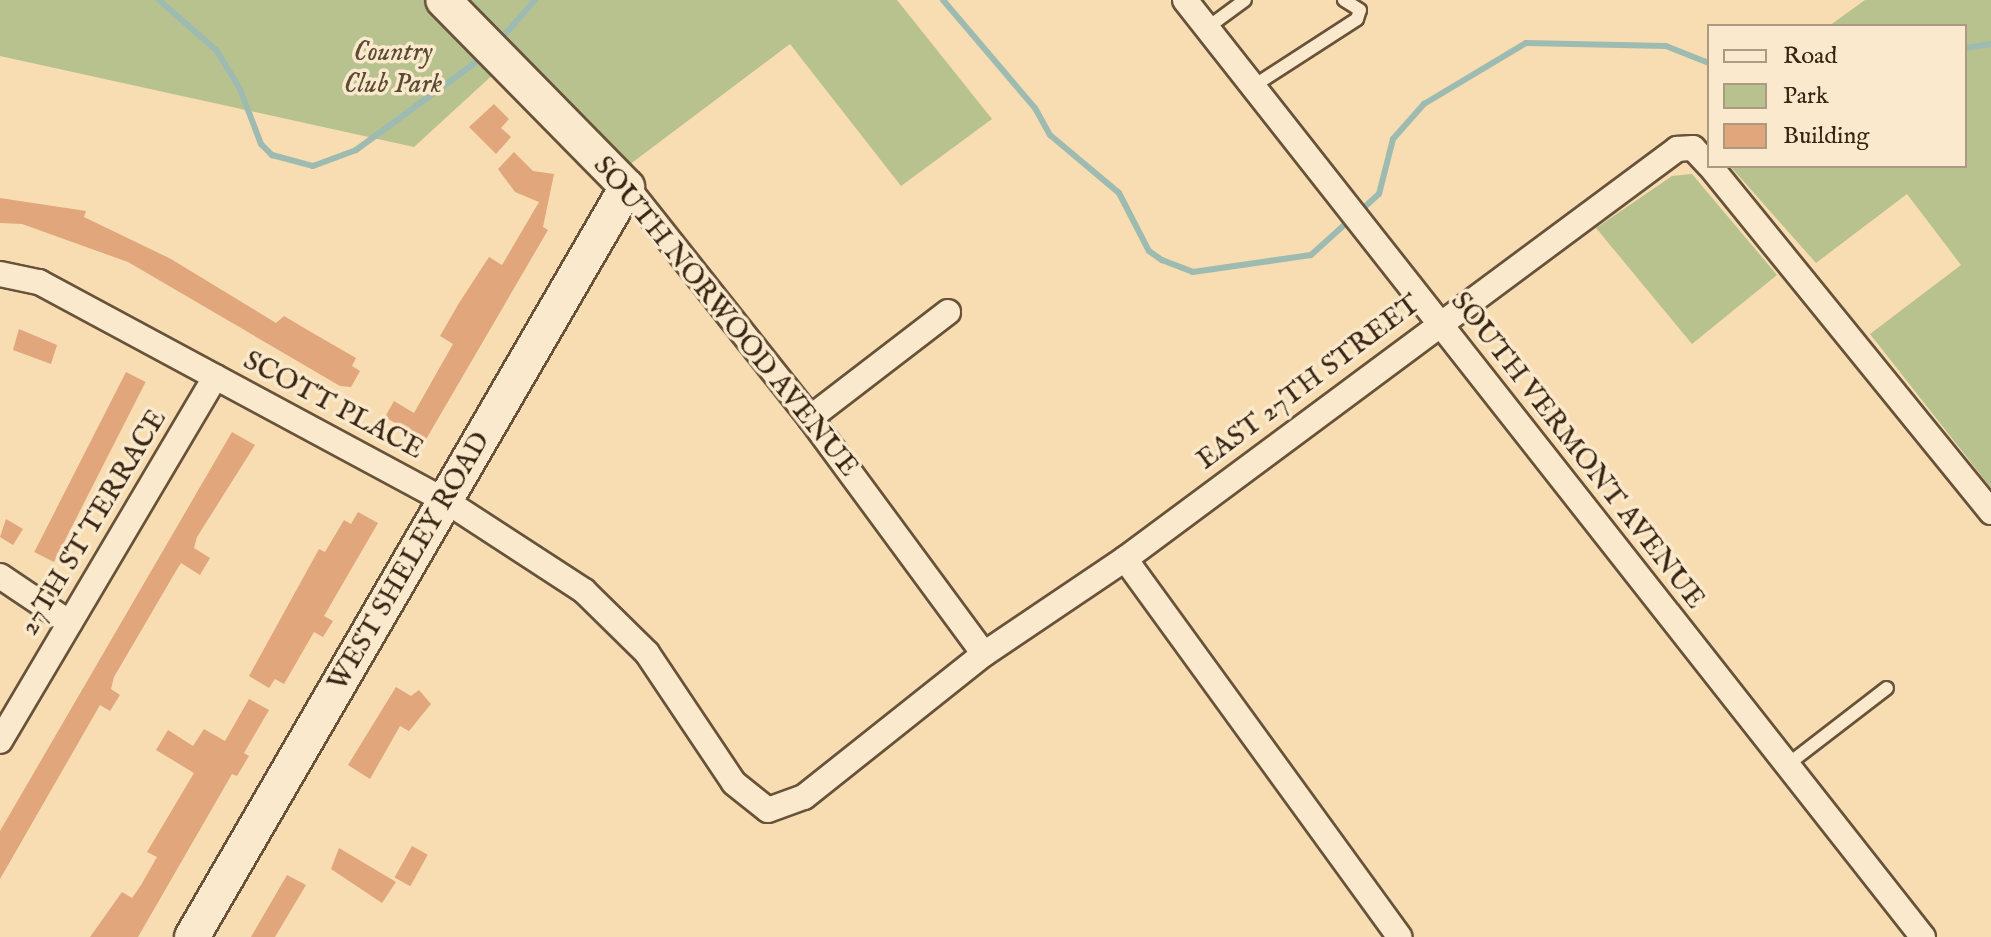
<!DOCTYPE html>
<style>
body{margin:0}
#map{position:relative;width:1991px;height:937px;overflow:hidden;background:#f7ddb1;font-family:"IM FELL English",serif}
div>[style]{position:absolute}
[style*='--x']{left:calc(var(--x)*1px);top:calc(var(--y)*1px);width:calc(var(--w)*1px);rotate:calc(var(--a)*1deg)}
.green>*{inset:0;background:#b8c28f}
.stream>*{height:6px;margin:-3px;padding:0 3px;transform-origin:3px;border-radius:3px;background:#9ebbb2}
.building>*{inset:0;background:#e1a67b;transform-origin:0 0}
.roads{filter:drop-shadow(2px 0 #68523a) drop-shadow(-2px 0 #68523a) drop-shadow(0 2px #68523a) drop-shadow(0 -2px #68523a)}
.lane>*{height:12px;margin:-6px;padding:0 6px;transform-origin:6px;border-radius:6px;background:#fae9cc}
.street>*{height:24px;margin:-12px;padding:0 12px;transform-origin:12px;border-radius:12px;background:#fae9cc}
.secondary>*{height:34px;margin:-17px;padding:0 17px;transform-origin:17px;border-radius:17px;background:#fae9cc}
span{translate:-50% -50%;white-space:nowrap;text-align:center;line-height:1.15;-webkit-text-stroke:7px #fae9cc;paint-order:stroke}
.park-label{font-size:28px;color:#594c32;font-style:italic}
.street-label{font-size:28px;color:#392413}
.legend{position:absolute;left:1707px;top:24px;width:260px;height:144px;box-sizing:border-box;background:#fae9cc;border:2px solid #ad9a82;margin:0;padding:10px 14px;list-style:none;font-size:24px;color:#392413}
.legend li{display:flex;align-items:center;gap:16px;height:40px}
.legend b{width:40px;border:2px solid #ad9a82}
</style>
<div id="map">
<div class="green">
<div style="clip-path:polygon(0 0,430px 0,498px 70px,414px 147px,0 56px)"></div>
<div style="clip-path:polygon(457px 0,897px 0,992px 119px,901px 186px,790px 44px,629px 165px)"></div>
<div style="clip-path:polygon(1865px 0,1991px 0,1991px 488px,1870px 334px,1961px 265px,1907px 194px,1816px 263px,1730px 166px,1965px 166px,1965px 26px,1829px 26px)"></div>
<div style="clip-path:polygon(1692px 174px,1777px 275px,1692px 344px,1596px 228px,1672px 176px)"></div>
</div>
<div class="stream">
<div style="--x:159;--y:0;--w:77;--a:41.3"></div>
<div style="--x:217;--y:51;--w:44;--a:58.8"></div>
<div style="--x:240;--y:89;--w:59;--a:69.1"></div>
<div style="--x:261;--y:144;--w:16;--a:45"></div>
<div style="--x:272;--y:155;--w:42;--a:15"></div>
<div style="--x:313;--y:166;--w:46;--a:-20.4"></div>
<div style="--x:356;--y:150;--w:152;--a:-36.2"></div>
<div style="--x:943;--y:0;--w:142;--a:49.6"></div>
<div style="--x:1035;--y:108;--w:31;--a:61"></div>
<div style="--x:1050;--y:135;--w:90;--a:40"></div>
<div style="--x:1119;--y:193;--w:65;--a:62.7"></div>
<div style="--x:1149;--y:251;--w:16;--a:35"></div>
<div style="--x:1162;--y:260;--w:33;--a:21"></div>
<div style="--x:1193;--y:272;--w:119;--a:-8.2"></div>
<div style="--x:1311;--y:255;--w:55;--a:-42.1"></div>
<div style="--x:506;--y:33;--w:44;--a:-48.7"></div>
<div style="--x:1965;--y:48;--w:26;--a:-9"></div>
<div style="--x:1360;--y:211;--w:25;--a:-42"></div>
<div style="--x:1379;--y:194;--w:57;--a:-75.7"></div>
<div style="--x:1393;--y:139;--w:47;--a:-48.5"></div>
<div style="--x:1424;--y:104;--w:119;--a:-30.9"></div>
<div style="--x:1526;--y:43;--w:140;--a:1.2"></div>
<div style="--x:1666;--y:46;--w:46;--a:21.6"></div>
</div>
<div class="building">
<div style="clip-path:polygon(494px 104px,509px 119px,501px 128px,511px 137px,496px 154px,469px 127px)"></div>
<div style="clip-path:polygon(514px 152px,533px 171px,554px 174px,543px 227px,548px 230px,425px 441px,385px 417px,394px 401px,414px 413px,453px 344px,440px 336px,459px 303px,489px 257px,502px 265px,539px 202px,515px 192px,498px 169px)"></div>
<div style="clip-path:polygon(0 198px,86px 211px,84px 217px,171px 259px,276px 323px,284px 316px,311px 332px,356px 358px,352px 366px,360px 371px,351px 387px,340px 386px,128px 262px,22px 224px,0 223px)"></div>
<div style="clip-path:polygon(19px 329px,57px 345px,51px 364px,13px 350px)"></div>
<div style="left:126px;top:372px;width:22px;height:202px;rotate:27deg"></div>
<div style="clip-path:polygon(232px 432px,255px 445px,197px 537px,194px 548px,210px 558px,200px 575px,181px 563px,176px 571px,114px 677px,111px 689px,120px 695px,110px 711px,100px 705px,96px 712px,0 879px,0 831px)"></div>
<div style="clip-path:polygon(358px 512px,378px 523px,324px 616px,333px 621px,323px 637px,314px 632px,284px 684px,275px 679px,269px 688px,249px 676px,319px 549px,325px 552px,344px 520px,351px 524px)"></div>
<div style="clip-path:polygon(6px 519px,23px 529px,13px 545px,0 537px)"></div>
<div style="clip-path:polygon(396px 687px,411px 696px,419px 690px,431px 704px,409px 731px,400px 726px,370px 779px,348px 765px)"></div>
<div style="clip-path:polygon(249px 699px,269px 710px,244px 753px,249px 756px,237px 776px,232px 774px,138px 937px,90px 937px,122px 892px,132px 898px,141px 885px,157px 857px,147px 852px,194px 773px,156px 750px,168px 730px,193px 746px,204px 729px,225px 741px)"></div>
<div style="left:412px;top:846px;width:18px;height:36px;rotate:29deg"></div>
<div style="clip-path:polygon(339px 848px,396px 882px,382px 903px,331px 869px)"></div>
<div style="clip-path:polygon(287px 875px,306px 885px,275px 937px,251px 937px)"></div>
</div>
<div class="roads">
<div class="lane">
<div style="--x:1207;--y:28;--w:47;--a:-36.4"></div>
<div style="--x:1252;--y:87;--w:125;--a:-32.9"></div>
<div style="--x:1357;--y:19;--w:9;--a:-72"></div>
<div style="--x:1360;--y:10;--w:19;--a:-148"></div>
<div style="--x:1787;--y:765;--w:126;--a:-37.6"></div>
</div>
<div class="street">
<div style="--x:1185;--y:0;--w:1193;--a:51.78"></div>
<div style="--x:1710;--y:166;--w:446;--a:50.9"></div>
<div style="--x:627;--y:187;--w:295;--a:51.6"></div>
<div style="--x:810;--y:418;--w:293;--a:53.6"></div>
<div style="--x:0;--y:274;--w:40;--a:12"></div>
<div style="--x:39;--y:282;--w:462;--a:28.3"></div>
<div style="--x:446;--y:501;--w:165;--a:33.1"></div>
<div style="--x:584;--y:591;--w:88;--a:44.5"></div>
<div style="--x:647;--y:653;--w:156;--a:56.2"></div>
<div style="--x:734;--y:783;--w:43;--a:38.5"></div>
<div style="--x:768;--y:810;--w:38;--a:-20"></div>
<div style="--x:804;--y:797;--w:230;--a:-38.5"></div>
<div style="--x:984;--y:654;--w:170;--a:-34"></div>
<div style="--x:1125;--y:559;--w:688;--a:-36.6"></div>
<div style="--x:1677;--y:149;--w:16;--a:-4"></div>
<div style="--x:1693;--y:148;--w:23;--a:47"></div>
<div style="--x:810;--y:418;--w:174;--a:-37.5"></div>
<div style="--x:1125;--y:559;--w:467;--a:54"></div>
<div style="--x:0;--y:576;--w:84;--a:33.9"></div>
<div style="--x:0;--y:741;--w:423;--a:-59.4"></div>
</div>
<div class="secondary">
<div style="--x:192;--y:937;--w:867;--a:-59.89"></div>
<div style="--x:627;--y:187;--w:262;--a:-134.5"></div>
</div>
</div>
<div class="park-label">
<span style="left:393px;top:69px">Country<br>Club Park</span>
</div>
<div class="street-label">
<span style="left:725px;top:317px;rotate:51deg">SOUTH NORWOOD AVENUE</span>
<span style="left:1309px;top:383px;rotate:-37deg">EAST 27TH STREET</span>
<span style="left:333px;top:406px;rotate:28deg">SCOTT PLACE</span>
<span style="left:1577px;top:451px;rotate:52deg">SOUTH VERMONT AVENUE</span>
<span style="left:94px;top:523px;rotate:-59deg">27TH ST TERRACE</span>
<span style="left:410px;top:562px;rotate:-60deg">WEST SHELEY ROAD</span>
</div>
<ul class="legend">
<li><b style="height:10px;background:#fae9cc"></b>Road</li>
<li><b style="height:22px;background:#b8c28f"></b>Park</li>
<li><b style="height:22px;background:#e1a67b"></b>Building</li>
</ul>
</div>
